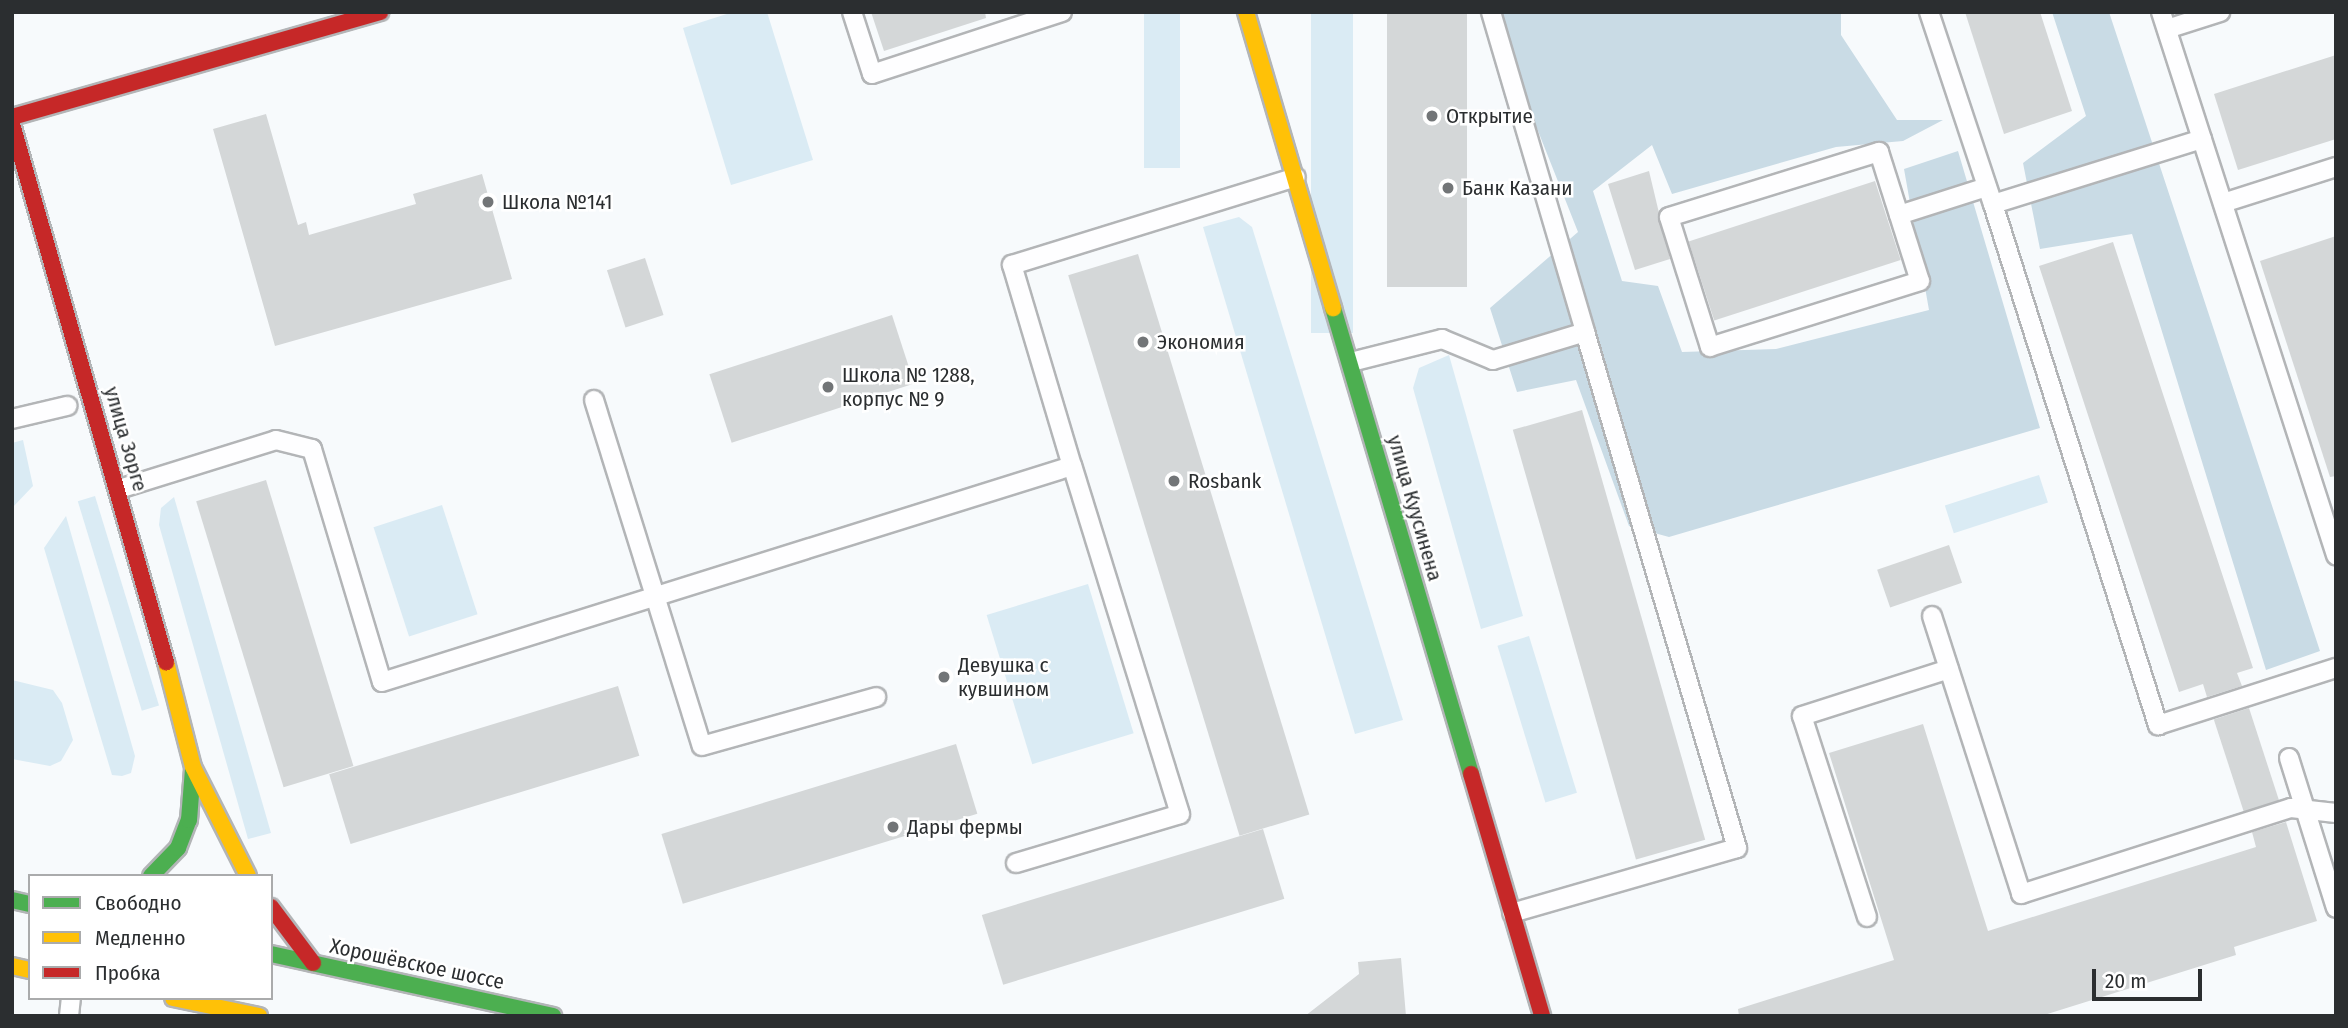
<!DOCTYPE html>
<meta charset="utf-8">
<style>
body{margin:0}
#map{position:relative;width:2348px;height:1028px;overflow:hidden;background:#f7fafc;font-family:"Fira Sans Condensed",sans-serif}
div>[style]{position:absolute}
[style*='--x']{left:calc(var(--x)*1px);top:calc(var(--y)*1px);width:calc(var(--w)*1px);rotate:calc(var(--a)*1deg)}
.green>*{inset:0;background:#daebf4;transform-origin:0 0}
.forest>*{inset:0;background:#c9dbe5}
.building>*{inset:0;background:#d4d7d8;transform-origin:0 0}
.roads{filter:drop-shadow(2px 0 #b3b5b7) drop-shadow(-2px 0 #b3b5b7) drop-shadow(0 2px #b3b5b7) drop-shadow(0 -2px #b3b5b7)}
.lane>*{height:18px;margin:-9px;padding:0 9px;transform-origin:9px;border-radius:9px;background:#fefeff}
.fast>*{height:16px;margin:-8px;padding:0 8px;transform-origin:8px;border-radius:8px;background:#4caf50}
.slow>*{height:16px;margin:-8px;padding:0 8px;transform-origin:8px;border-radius:8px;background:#ffc107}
.jam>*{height:16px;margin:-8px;padding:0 8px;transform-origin:8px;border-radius:8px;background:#c62828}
.dots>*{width:19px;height:19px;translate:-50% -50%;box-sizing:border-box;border:4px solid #fff;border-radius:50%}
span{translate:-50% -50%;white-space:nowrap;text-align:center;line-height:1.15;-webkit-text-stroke:5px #fff;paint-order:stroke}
.poi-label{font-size:21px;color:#2b2e30}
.left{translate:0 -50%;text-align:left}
.street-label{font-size:21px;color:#2b2e30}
.frame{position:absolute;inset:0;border:14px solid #2b2e30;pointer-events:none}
.legend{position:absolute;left:28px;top:874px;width:245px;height:126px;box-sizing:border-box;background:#fff;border:2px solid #aaabac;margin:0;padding:9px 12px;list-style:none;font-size:21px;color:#2b2e30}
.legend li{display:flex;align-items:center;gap:14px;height:35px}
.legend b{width:35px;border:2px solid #aaabac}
.scale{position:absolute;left:2092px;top:969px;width:110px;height:32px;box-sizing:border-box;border:4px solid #2b2e30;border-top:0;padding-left:9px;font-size:21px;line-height:24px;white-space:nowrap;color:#2b2e30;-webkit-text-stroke:5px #fff;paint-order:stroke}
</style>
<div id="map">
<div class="green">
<div style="clip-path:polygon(733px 12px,767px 12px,813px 160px,731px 185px,683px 28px)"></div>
<div style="left:1144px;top:12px;width:36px;height:156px"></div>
<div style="left:1311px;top:12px;width:42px;height:321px"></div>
<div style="clip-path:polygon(1239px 217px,1252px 227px,1403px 720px,1355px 734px,1203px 227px)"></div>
<div style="clip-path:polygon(1449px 355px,1523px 616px,1481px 629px,1413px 388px,1419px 368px)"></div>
<div style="clip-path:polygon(23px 440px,33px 486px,12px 508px,12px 443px)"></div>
<div style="left:2039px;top:475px;width:29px;height:99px;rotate:72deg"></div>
<div style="left:95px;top:496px;width:219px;height:18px;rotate:73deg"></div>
<div style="clip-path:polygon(174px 497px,271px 833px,248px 839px,159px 525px,161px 508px)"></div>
<div style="left:442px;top:505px;width:115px;height:72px;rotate:72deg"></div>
<div style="clip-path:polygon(66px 516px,135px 756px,131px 773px,122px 776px,112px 775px,44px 548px)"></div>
<div style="left:1088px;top:584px;width:156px;height:106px;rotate:73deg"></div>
<div style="left:1529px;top:636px;width:164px;height:33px;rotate:73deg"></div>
<div style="clip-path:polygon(12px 680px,53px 690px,62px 703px,73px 740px,61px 761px,50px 766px,12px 759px)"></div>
</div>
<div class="forest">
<div style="clip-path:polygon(1491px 12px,1841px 12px,1841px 35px,1897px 120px,1943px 120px,1903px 141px,1836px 147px,1672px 194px,1652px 145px,1593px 191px,1622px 281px,1658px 286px,1682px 352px,1776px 349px,1929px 310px,1904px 169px,1958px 151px,2040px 428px,1669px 537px,1629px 526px,1576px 380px,1517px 392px,1490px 308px,1578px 232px)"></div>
<div style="clip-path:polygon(2052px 12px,2109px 12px,2320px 651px,2266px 670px,2132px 234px,2040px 249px,2023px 163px,2086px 116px)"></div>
</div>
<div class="building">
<div style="clip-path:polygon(871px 12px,985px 12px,986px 18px,884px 51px)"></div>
<div style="left:1387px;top:12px;width:80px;height:275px"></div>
<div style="clip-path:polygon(1965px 12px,2040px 12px,2072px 111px,2004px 134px)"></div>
<div style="clip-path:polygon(2336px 55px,2336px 139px,2238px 170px,2214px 94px)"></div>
<div style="clip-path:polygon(266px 114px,298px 225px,306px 222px,309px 235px,416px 204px,413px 194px,482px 174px,512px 279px,275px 346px,213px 129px)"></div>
<div style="clip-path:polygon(1649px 171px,1670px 259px,1635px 270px,1608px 184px)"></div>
<div style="left:1875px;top:181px;width:83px;height:196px;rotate:72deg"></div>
<div style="clip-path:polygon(2336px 236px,2336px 476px,2330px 477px,2260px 261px)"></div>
<div style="clip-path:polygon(2113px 242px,2253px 668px,2237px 673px,2242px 686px,2207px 697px,2203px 684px,2179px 692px,2039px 266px)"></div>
<div style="left:1138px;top:254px;width:586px;height:73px;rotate:73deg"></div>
<div style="left:645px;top:258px;width:60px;height:40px;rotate:72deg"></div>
<div style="left:892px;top:315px;width:72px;height:192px;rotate:72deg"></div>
<div style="left:1582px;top:410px;width:447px;height:72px;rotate:74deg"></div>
<div style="left:266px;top:480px;width:299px;height:73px;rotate:73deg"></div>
<div style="left:1949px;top:545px;width:40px;height:76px;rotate:71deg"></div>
<div style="left:618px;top:686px;width:73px;height:302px;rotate:73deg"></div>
<div style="left:2249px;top:708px;width:97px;height:37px;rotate:72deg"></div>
<div style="clip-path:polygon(1923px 724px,1988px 931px,2256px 847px,2252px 832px,2286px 822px,2317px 921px,2234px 947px,2236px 955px,2041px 1016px,1739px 1016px,1738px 1009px,1894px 960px,1829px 753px)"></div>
<div style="left:956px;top:744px;width:73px;height:308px;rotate:73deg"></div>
<div style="left:1263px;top:829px;width:73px;height:294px;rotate:73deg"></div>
<div style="clip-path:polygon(1401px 958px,1406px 1016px,1305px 1016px,1359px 974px,1358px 962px)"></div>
</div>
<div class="roads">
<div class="lane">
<div style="--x:852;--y:12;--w:65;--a:72.1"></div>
<div style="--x:872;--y:74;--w:200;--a:-18.1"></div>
<div style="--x:1491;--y:12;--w:334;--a:73.6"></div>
<div style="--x:1929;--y:12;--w:202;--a:71.6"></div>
<div style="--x:2161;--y:12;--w:571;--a:72.14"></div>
<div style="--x:2167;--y:29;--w:56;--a:-17.8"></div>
<div style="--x:2202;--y:139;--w:219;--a:162.7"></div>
<div style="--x:1993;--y:204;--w:547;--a:72.43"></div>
<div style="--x:2158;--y:725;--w:187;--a:-17.8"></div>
<div style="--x:1879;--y:152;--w:135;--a:72.4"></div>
<div style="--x:1920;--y:281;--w:220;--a:162.6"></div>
<div style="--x:1710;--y:347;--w:136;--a:-107.5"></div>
<div style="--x:1669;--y:217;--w:220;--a:-17.2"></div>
<div style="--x:2223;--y:203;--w:119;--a:-17.7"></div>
<div style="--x:1899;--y:215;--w:92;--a:-17.7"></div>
<div style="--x:1351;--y:362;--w:94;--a:-14.2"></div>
<div style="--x:1442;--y:339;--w:55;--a:22.4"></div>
<div style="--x:1493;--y:360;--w:96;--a:-16.9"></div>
<div style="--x:1585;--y:332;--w:538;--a:73.59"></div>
<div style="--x:1737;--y:848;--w:234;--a:163.9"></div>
<div style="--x:594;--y:400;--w:362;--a:72.7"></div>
<div style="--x:702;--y:746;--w:181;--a:-15.7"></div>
<div style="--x:12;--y:419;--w:57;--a:-13.3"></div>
<div style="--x:119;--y:489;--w:164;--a:-17.3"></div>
<div style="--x:276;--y:440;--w:37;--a:14"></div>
<div style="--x:312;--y:449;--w:243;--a:73.3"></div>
<div style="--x:382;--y:682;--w:723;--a:-17.38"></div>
<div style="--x:1072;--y:466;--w:210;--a:-106.6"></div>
<div style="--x:1012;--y:265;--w:297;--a:-17.2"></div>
<div style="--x:1932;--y:616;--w:292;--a:72.2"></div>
<div style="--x:2021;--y:894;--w:283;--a:-17.7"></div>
<div style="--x:2291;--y:808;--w:45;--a:6.3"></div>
<div style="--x:2289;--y:758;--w:157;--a:72.6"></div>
<div style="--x:1016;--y:863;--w:171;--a:-16.6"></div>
<div style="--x:1180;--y:814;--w:364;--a:-107.2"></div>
<div style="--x:1867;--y:917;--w:211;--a:-107.9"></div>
<div style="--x:1802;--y:716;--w:154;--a:-17.7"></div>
<div style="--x:69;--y:1016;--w:18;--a:-84"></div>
</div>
<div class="fast">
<div style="--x:1333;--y:308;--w:486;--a:73.5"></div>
<div style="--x:151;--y:876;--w:39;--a:-46"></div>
<div style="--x:178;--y:848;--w:30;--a:-69"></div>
<div style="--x:189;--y:820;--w:51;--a:-85.5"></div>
<div style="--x:12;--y:900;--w:18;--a:13"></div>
<div style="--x:271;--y:954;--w:289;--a:12.4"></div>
</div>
<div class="slow">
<div style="--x:1246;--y:12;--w:309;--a:73.6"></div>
<div style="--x:166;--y:662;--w:108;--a:75.6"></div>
<div style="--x:193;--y:767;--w:122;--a:63.2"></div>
<div style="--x:12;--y:966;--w:18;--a:13"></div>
<div style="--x:173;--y:998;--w:88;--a:11.8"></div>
</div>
<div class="jam">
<div style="--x:12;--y:117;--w:383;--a:-15.9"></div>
<div style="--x:12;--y:124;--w:560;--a:74.03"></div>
<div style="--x:1471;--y:774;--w:252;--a:73.6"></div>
<div style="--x:271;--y:907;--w:70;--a:53.1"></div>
</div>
</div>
<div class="dots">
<div style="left:1432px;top:116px;background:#727577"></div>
<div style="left:1448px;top:188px;background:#727577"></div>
<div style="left:488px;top:202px;background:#727577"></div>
<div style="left:1143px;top:342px;background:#727577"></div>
<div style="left:828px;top:387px;background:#727577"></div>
<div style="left:1174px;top:481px;background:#727577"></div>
<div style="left:944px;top:677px;background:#727577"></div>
<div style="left:893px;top:827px;background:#727577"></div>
</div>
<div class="poi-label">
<span class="left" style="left:1446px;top:116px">Открытие</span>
<span class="left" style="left:1462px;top:188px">Банк Казани</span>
<span class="left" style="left:502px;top:202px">Школа №141</span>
<span class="left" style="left:1157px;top:342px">Экономия</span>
<span class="left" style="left:842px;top:387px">Школа № 1288,<br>корпус № 9</span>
<span class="left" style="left:1188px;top:481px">Rosbank</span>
<span class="left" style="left:958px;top:677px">Девушка с<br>кувшином</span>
<span class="left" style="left:907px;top:827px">Дары фермы</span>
</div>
<div class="street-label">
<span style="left:126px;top:439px;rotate:74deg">улица Зорге</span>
<span style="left:1415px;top:508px;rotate:74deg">улица Куусинена</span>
<span style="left:417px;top:964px;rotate:12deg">Хорошёвское шоссе</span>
</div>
<div class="frame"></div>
<ul class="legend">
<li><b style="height:9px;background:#4caf50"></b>Свободно</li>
<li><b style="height:9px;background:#ffc107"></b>Медленно</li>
<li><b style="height:9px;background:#c62828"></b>Пробка</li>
</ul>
<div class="scale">20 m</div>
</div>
